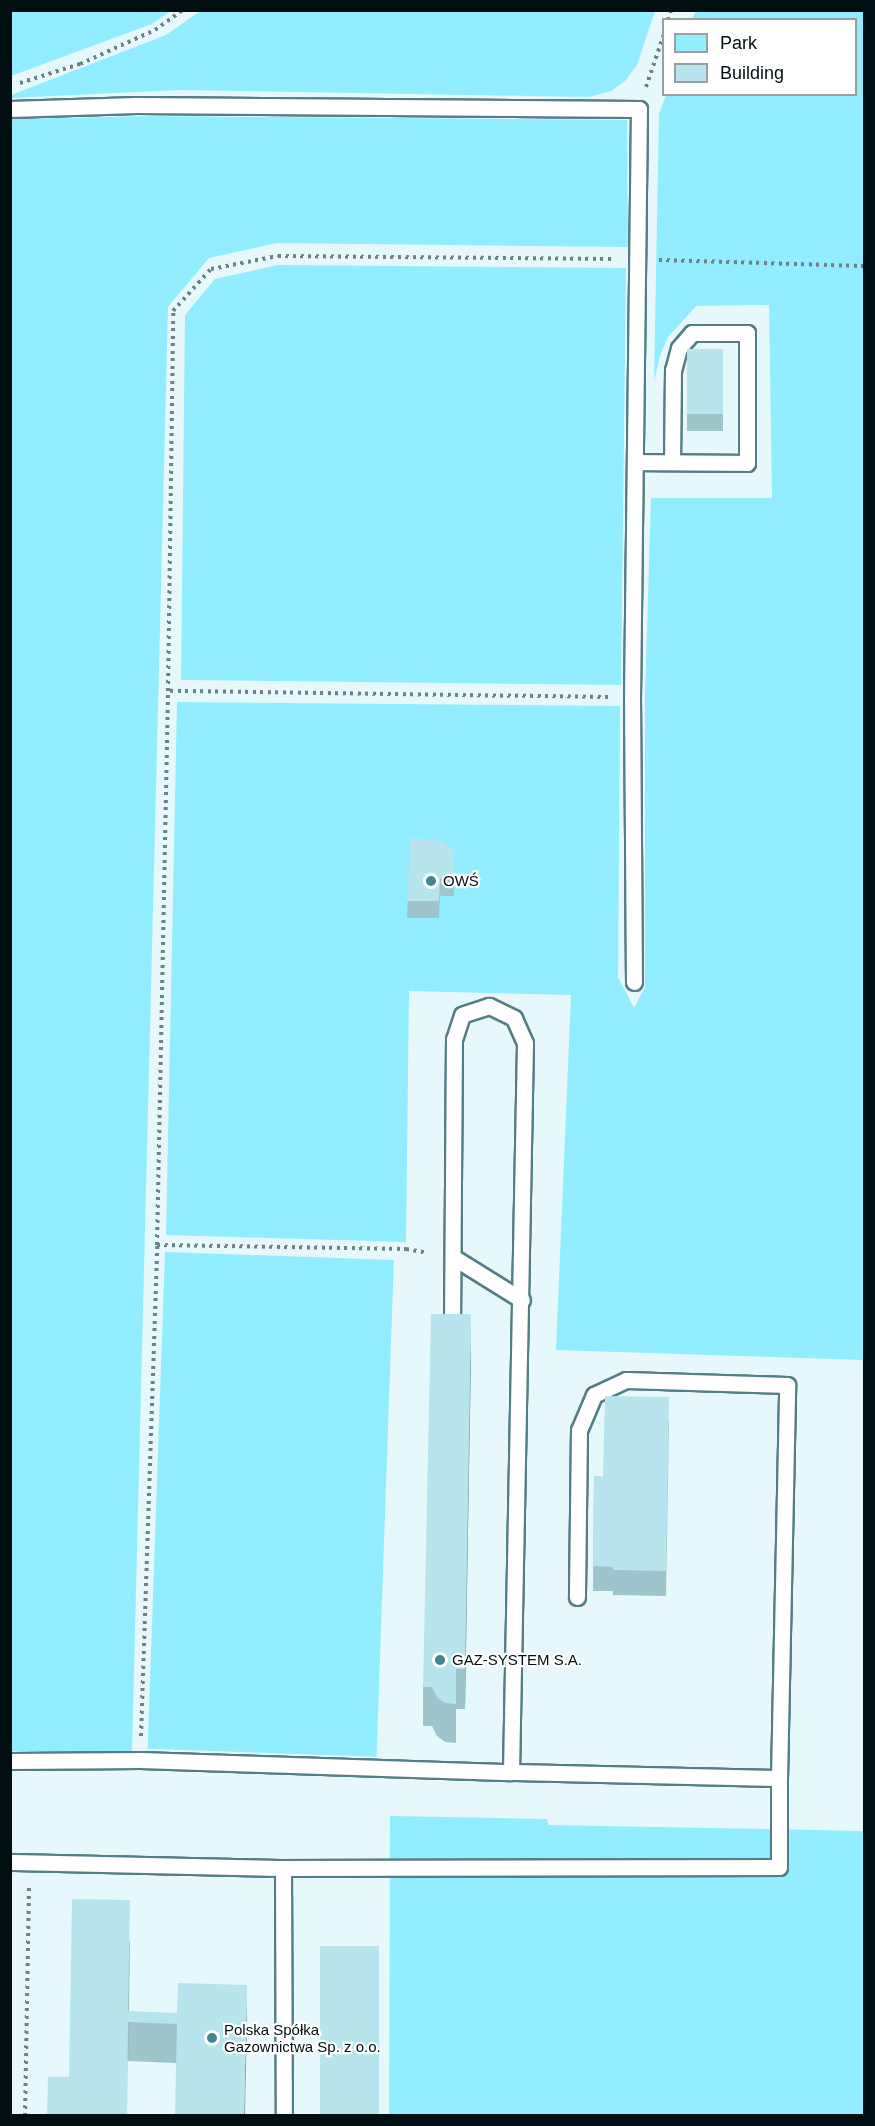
<!DOCTYPE html>
<meta charset="utf-8">
<style>
body{margin:0}
#map{position:relative;width:875px;height:2126px;overflow:hidden;background:#e6f8fc;font-family:Helvetica,sans-serif}
div>[style]{position:absolute}
[style*='--x']{left:calc(var(--x)*1px);top:calc(var(--y)*1px);width:calc(var(--w)*1px);rotate:calc(var(--a)*1deg)}
.green>*{inset:0;background:#91edff;transform-origin:0 0}
.path>*{height:4px;margin-top:-2px;transform-origin:0;background:repeating-linear-gradient(90deg,#708084 0 3px,transparent 0 7.5px)}
.roads{filter:drop-shadow(2px 0 #547e86) drop-shadow(-2px 0 #547e86) drop-shadow(0 2px #547e86) drop-shadow(0 -2px #547e86)}
.lane>*{height:15px;margin:-7.5px;padding:0 7.5px;transform-origin:7.5px;border-radius:7.5px;background:#fff}
.wall>*{inset:0;background:#9ec4cc;transform-origin:0 0}
.shaded-wall>*{inset:0;background:#81a0a6}
.building>*{inset:0;background:#b8e4ed;transform-origin:0 0}
.dots>*{width:16px;height:16px;translate:-50% -50%;box-sizing:border-box;border:3px solid #fff;border-radius:50%}
span{translate:-50% -50%;white-space:nowrap;text-align:center;line-height:1.15;-webkit-text-stroke:4.5px #fff;paint-order:stroke}
.poi-label{font-size:15px;color:#010e12}
.left{translate:0 -50%;text-align:left}
.frame{position:absolute;inset:0;border:12px solid #010e12;pointer-events:none}
.legend{position:absolute;left:662px;top:18px;width:195px;height:78px;box-sizing:border-box;background:#fff;border:2px solid #999fa0;margin:0;padding:8px 10px;list-style:none;font-size:18px;color:#010e12}
.legend li{display:flex;align-items:center;gap:12px;height:30px}
.legend b{width:30px;border:2px solid #999fa0}
</style>
<div id="map">
<div class="green">
<div style="clip-path:polygon(11px 10px,171px 10px,171px 11px,152px 24px,11px 76px)"></div>
<div style="clip-path:polygon(200px 11px,200px 10px,655px 11px,637px 65px,625px 81px,611px 91px,589px 97px,180px 90px,11px 98px,11px 95px,166px 35px)"></div>
<div style="clip-path:polygon(696px 11px,864px 11px,864px 1360px,556px 1350px,571px 995px,409px 991px,406px 1242px,166px 1235px,177px 702px,620px 706px,618px 977px,634px 1008px,645px 987px,645px 696px,651px 498px,772px 498px,769px 305px,696px 306px,668px 337px,660px 356px,654px 381px,659px 114px,666px 95px,856px 94px,856px 20px,692px 19px)"></div>
<div style="clip-path:polygon(151px 116px,627px 120px,628px 247px,277px 243px,209px 258px,168px 307px,132px 1751px,11px 1751px,11px 119px)"></div>
<div style="clip-path:polygon(278px 265px,626px 268px,621px 685px,181px 680px,185px 315px,215px 279px)"></div>
<div style="left:165px;top:1252px;width:229px;height:497px;rotate:2deg"></div>
<div style="clip-path:polygon(390px 1816px,547px 1819px,548px 1825px,864px 1831px,864px 2115px,389px 2116px)"></div>
</div>
<div class="path">
<div style="--x:668;--y:20;--w:10;--a:-73"></div>
<div style="--x:20;--y:83;--w:63;--a:-17.6"></div>
<div style="--x:80;--y:64;--w:82;--a:-24.4"></div>
<div style="--x:155;--y:30;--w:34;--a:-36"></div>
<div style="--x:646;--y:87;--w:56;--a:-71.2"></div>
<div style="--x:659;--y:260;--w:205;--a:1.7"></div>
<div style="--x:608;--y:697;--w:440;--a:-179.2"></div>
<div style="--x:168;--y:691;--w:380;--a:-89.2"></div>
<div style="--x:173;--y:311;--w:57;--a:-47.9"></div>
<div style="--x:211;--y:269;--w:68;--a:-11"></div>
<div style="--x:278;--y:256;--w:335;--a:0.5"></div>
<div style="--x:157;--y:1245;--w:249;--a:0.9"></div>
<div style="--x:406;--y:1249;--w:22;--a:10"></div>
<div style="--x:141;--y:1736;--w:491;--a:-88.1"></div>
<div style="--x:157;--y:1245;--w:554;--a:-88.86"></div>
<div style="--x:25;--y:2116;--w:231;--a:-89"></div>
</div>
<div class="roads">
<div class="lane">
<div style="--x:10;--y:109;--w:126;--a:-1.8"></div>
<div style="--x:136;--y:105;--w:503;--a:0.46"></div>
<div style="--x:639;--y:109;--w:588;--a:90.68"></div>
<div style="--x:632;--y:697;--w:285;--a:89.6"></div>
<div style="--x:636;--y:462;--w:111;--a:0.5"></div>
<div style="--x:747;--y:463;--w:130;--a:-90"></div>
<div style="--x:747;--y:333;--w:55;--a:180"></div>
<div style="--x:692;--y:333;--w:20;--a:131"></div>
<div style="--x:679;--y:348;--w:23;--a:105"></div>
<div style="--x:673;--y:370;--w:92;--a:90.6"></div>
<div style="--x:453;--y:1257;--w:81;--a:31.9"></div>
<div style="--x:10;--y:1761;--w:130;--a:-0.4"></div>
<div style="--x:140;--y:1760;--w:371;--a:1.9"></div>
<div style="--x:511;--y:1772;--w:729;--a:-88.9"></div>
<div style="--x:525;--y:1043;--w:27;--a:-114"></div>
<div style="--x:514;--y:1018;--w:28;--a:-154"></div>
<div style="--x:489;--y:1006;--w:28;--a:162"></div>
<div style="--x:462;--y:1015;--w:25;--a:108"></div>
<div style="--x:454;--y:1039;--w:287;--a:90.4"></div>
<div style="--x:511;--y:1772;--w:268;--a:1.3"></div>
<div style="--x:779;--y:1778;--w:393;--a:-88.8"></div>
<div style="--x:787;--y:1385;--w:161;--a:-178.2"></div>
<div style="--x:626;--y:1380;--w:35;--a:155"></div>
<div style="--x:594;--y:1395;--w:38;--a:113"></div>
<div style="--x:579;--y:1430;--w:167;--a:90.7"></div>
<div style="--x:10;--y:1862;--w:273;--a:1.3"></div>
<div style="--x:283;--y:1868;--w:248;--a:89.8"></div>
<div style="--x:283;--y:1868;--w:496;--a:-0.1"></div>
<div style="--x:779;--y:1867;--w:89;--a:-90"></div>
</div>
</div>
<div class="wall">
<div style="left:687px;top:349px;width:36px;height:82px"></div>
<div style="clip-path:polygon(410px 838px,454px 879px,454px 896px,440px 896px,439px 918px,407px 918px)"></div>
<div style="clip-path:polygon(471px 1354px,465px 1709px,456px 1709px,456px 1743px,445px 1742px,437px 1736px,432px 1726px,423px 1726px,423px 1687px)"></div>
<div style="clip-path:polygon(669px 1421px,666px 1596px,613px 1595px,613px 1591px,593px 1591px,594px 1476px,603px 1477px)"></div>
<div style="clip-path:polygon(130px 1940px,129px 2011px,247px 2025px,176px 2063px,128px 2061px,69px 2077px)"></div>
</div>
<div class="shaded-wall">
<div style="clip-path:polygon(471px 1314px,471px 1354px,465px 1709px,465px 1669px)"></div>
<div style="clip-path:polygon(130px 1900px,128px 2061px,127px 2115px)"></div>
<div style="clip-path:polygon(247px 1985px,247px 2025px,245px 2115px,244px 2115px)"></div>
</div>
<div class="building">
<div style="left:687px;top:349px;width:36px;height:65px"></div>
<div style="clip-path:polygon(410px 838px,441px 840px,453px 849px,454px 879px,440px 879px,439px 901px,407px 901px)"></div>
<div style="clip-path:polygon(431px 1314px,471px 1314px,465px 1669px,456px 1669px,456px 1704px,445px 1703px,437px 1697px,432px 1687px,423px 1687px)"></div>
<div style="clip-path:polygon(605px 1396px,669px 1397px,666px 1571px,613px 1570px,613px 1567px,593px 1566px,594px 1476px,603px 1477px)"></div>
<div style="clip-path:polygon(72px 1899px,130px 1900px,128px 2011px,177px 2013px,178px 1983px,247px 1985px,244px 2115px,175px 2115px,177px 2024px,128px 2022px,127px 2115px,47px 2115px,48px 2077px,69px 2077px)"></div>
<div style="left:320px;top:1946px;width:59px;height:169px"></div>
</div>
<div class="dots">
<div style="left:431px;top:881px;background:#408592"></div>
<div style="left:440px;top:1660px;background:#408592"></div>
<div style="left:212px;top:2038px;background:#408592"></div>
</div>
<div class="poi-label">
<span class="left" style="left:443px;top:881px">OWŚ</span>
<span class="left" style="left:452px;top:1660px">GAZ-SYSTEM S.A.</span>
<span class="left" style="left:224px;top:2038px">Polska Spółka<br>Gazownictwa Sp. z o.o.</span>
</div>
<div class="frame"></div>
<ul class="legend">
<li><b style="height:16px;background:#91edff"></b>Park</li>
<li><b style="height:16px;background:#b8e4ed"></b>Building</li>
</ul>
</div>
